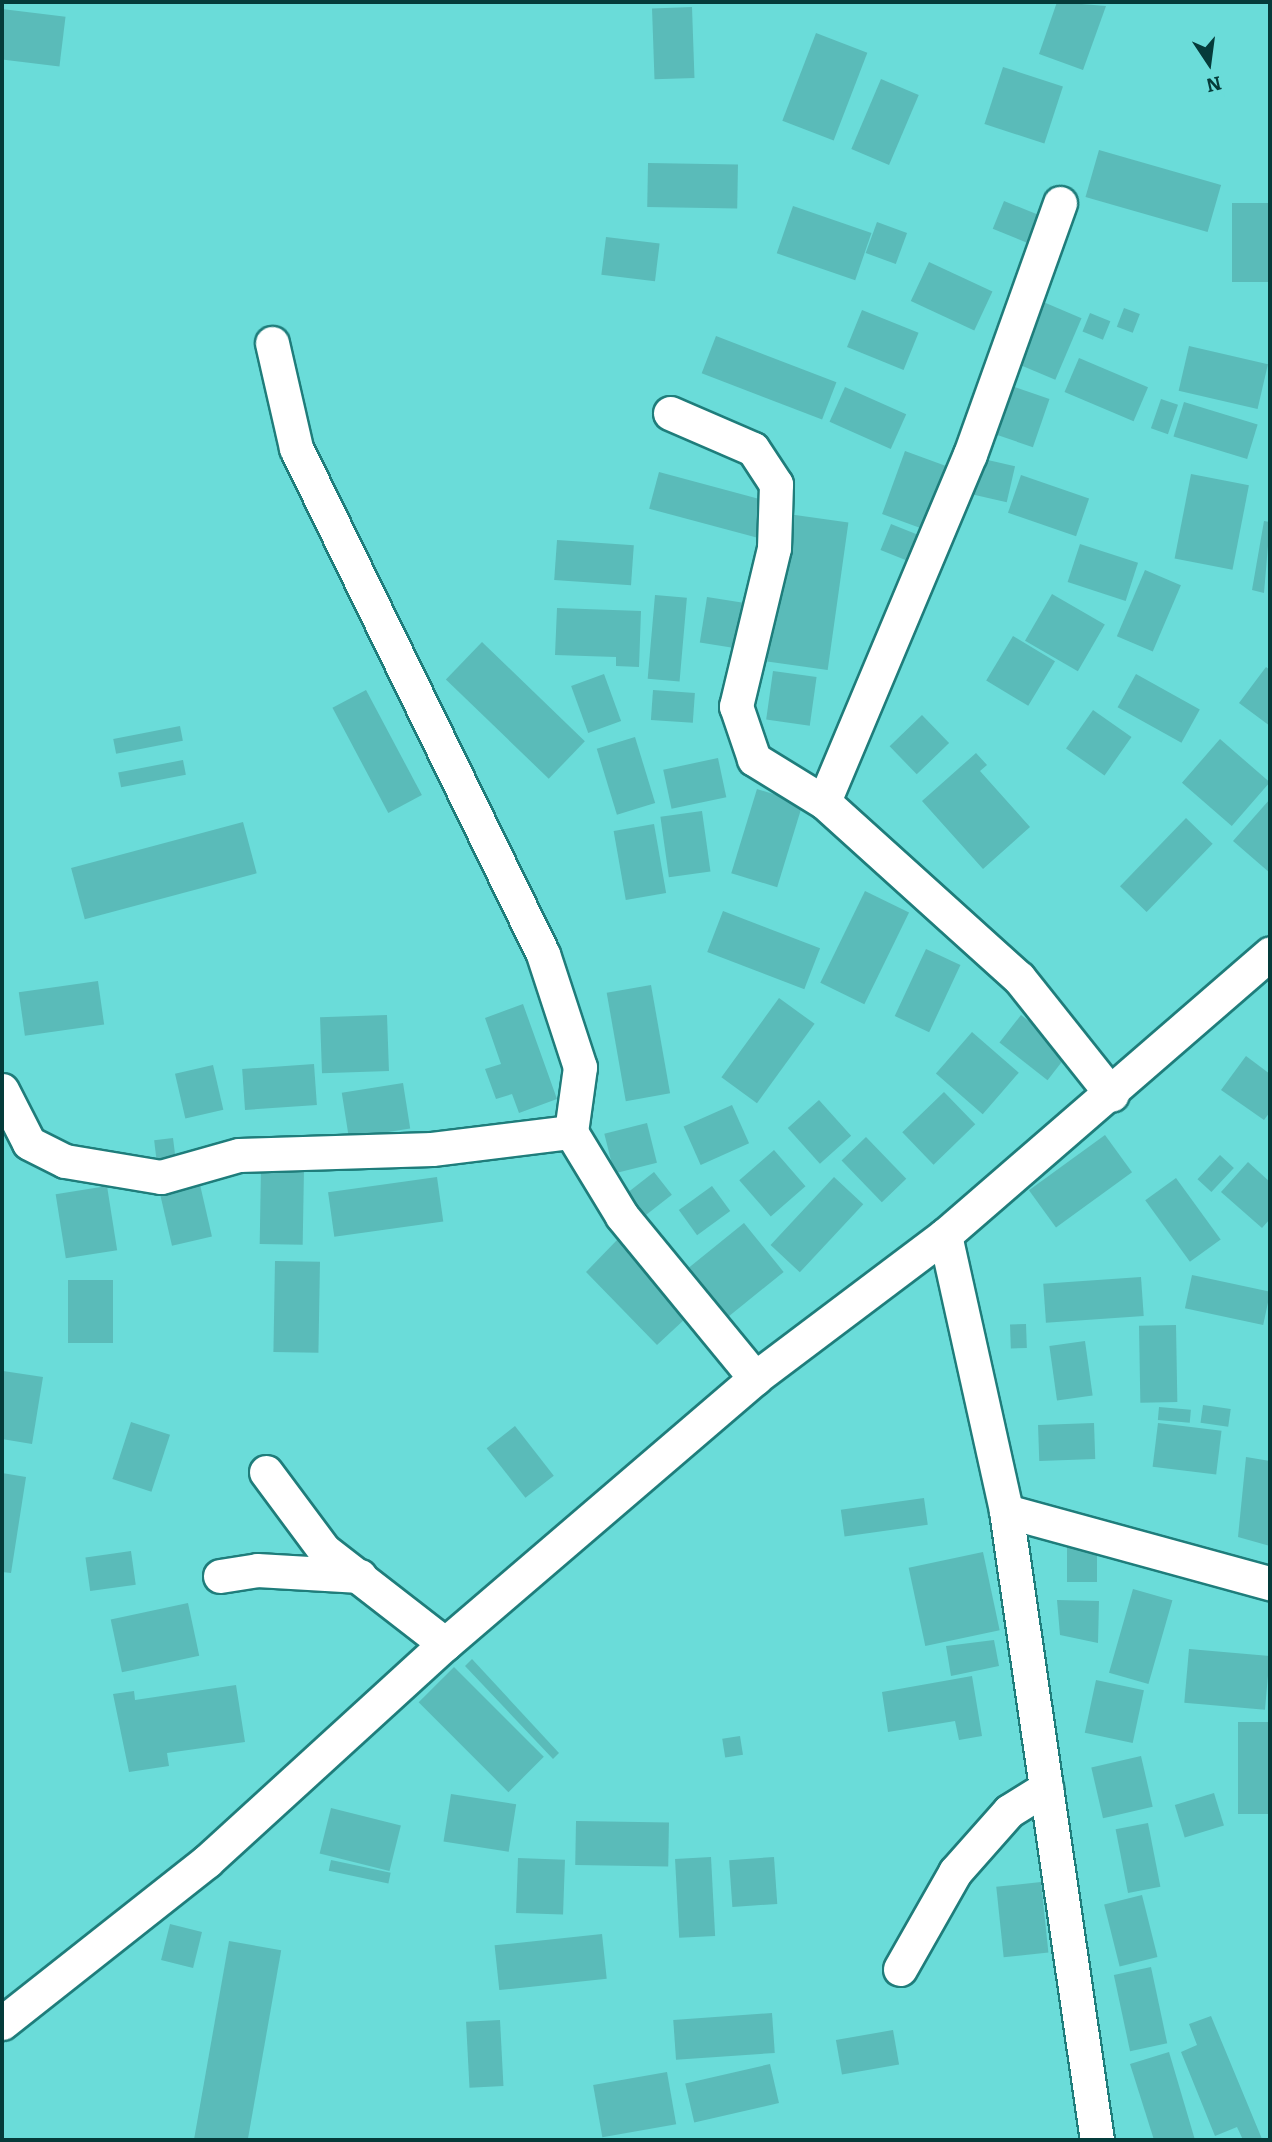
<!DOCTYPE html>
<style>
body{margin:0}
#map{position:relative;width:1272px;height:2142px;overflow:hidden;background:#6adcd9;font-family:Bitter,serif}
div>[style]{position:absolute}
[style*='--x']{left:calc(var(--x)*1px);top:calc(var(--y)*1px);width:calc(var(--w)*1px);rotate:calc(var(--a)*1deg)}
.building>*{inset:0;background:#5abbb9;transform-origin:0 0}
.roads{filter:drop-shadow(2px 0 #1f7d7b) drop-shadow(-2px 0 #1f7d7b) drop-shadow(0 2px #1f7d7b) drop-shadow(0 -2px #1f7d7b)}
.minor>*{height:33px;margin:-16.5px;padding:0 16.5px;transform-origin:16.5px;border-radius:16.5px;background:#fff}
span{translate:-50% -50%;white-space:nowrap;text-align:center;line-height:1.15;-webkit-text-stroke:5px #6adcd9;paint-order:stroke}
.frame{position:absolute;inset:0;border:4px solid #053b3a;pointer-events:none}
.north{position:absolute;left:1174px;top:28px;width:70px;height:70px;-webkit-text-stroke:5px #6adcd9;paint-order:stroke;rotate:167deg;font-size:19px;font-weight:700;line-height:28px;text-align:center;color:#053b3a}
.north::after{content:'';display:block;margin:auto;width:24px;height:32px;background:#053b3a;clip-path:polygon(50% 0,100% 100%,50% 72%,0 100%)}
</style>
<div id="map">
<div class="building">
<div style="clip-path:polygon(1057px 2px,1106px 6px,1083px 70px,1039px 54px)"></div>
<div style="left:692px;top:7px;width:71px;height:40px;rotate:88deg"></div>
<div style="left:2px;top:9px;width:64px;height:50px;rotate:7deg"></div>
<div style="left:816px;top:33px;width:55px;height:94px;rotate:21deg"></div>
<div style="left:1003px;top:67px;width:63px;height:60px;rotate:18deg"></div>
<div style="left:881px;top:79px;width:41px;height:76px;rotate:23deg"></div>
<div style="left:1099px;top:150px;width:127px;height:49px;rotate:16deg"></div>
<div style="left:648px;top:163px;width:90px;height:44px;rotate:1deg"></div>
<div style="left:1004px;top:201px;width:37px;height:30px;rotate:22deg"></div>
<div style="left:1270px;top:203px;width:79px;height:38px;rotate:90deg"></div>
<div style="left:793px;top:206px;width:83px;height:50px;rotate:19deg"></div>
<div style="left:877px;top:222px;width:32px;height:33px;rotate:20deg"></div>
<div style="left:606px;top:237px;width:54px;height:38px;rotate:7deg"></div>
<div style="left:929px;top:262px;width:70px;height:43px;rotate:25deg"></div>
<div style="left:1041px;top:301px;width:44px;height:67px;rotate:23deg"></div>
<div style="left:1124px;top:308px;width:17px;height:20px;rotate:21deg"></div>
<div style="left:862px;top:310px;width:61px;height:40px;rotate:22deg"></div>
<div style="left:1090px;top:313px;width:22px;height:20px;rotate:22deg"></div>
<div style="left:716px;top:336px;width:129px;height:40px;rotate:21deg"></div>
<div style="left:1189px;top:346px;width:81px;height:46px;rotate:13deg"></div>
<div style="left:1079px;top:358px;width:75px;height:37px;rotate:23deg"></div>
<div style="left:1006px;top:384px;width:46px;height:51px;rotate:19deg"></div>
<div style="left:845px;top:387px;width:67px;height:38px;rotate:24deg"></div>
<div style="left:1161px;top:399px;width:18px;height:31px;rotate:19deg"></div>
<div style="left:1184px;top:402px;width:77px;height:36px;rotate:17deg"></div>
<div style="left:905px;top:451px;width:48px;height:67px;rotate:20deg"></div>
<div style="left:979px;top:458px;width:37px;height:37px;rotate:13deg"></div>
<div style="left:659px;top:472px;width:117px;height:38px;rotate:15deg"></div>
<div style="left:1191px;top:474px;width:59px;height:86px;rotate:11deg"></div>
<div style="left:1021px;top:475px;width:72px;height:40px;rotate:19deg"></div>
<div style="left:788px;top:514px;width:61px;height:149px;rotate:8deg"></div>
<div style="clip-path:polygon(1264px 521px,1270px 522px,1264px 593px,1252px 590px)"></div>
<div style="left:891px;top:524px;width:31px;height:28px;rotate:22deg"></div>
<div style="left:557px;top:540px;width:77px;height:40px;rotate:4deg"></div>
<div style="left:1080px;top:544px;width:61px;height:40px;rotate:18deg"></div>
<div style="left:1145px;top:570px;width:39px;height:72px;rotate:23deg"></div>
<div style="left:1052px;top:594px;width:61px;height:54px;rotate:30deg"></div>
<div style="left:655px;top:595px;width:32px;height:84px;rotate:5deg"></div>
<div style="left:707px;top:597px;width:43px;height:46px;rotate:9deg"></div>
<div style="clip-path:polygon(557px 608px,641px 611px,639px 667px,616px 666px,616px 657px,555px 655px)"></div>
<div style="left:1013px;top:636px;width:49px;height:52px;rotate:31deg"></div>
<div style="left:482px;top:642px;width:143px;height:52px;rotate:44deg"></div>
<div style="clip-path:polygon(1266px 667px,1270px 670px,1270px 726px,1239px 703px)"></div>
<div style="left:773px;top:671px;width:44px;height:49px;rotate:8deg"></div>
<div style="left:604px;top:674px;width:50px;height:35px;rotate:70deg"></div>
<div style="left:1136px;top:674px;width:73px;height:38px;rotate:29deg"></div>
<div style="left:366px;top:690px;width:119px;height:38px;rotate:62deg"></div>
<div style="left:653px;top:690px;width:42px;height:30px;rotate:4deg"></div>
<div style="left:1093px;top:710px;width:47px;height:47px;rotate:35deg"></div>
<div style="left:922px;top:715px;width:39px;height:45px;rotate:46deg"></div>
<div style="left:180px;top:726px;width:15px;height:68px;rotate:79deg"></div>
<div style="left:635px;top:737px;width:69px;height:40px;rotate:73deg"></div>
<div style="left:1220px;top:739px;width:66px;height:58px;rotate:41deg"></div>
<div style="clip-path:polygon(976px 753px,987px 765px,980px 771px,1030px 827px,983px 869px,922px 801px)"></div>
<div style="left:718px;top:758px;width:40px;height:56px;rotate:78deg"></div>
<div style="left:183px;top:760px;width:15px;height:66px;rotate:79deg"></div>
<div style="left:757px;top:789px;width:48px;height:88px;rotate:17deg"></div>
<div style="clip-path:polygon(1270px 799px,1270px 873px,1233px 841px)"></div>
<div style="left:702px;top:811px;width:61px;height:42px;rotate:82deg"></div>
<div style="left:1186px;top:818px;width:37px;height:95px;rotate:44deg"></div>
<div style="left:243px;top:822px;width:53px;height:178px;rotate:75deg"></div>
<div style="left:654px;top:824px;width:70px;height:41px;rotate:80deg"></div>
<div style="left:865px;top:891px;width:49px;height:102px;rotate:26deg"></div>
<div style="left:723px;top:911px;width:104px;height:44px;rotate:21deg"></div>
<div style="left:926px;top:949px;width:38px;height:74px;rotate:25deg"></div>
<div style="left:98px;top:981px;width:44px;height:80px;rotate:82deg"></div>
<div style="left:651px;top:985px;width:110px;height:45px;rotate:80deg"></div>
<div style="left:779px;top:998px;width:44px;height:98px;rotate:36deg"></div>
<div style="clip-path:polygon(523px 1004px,557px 1099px,519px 1113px,512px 1094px,496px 1099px,485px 1069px,501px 1064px,485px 1018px)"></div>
<div style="left:387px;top:1015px;width:56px;height:67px;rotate:88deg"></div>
<div style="left:1021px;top:1015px;width:61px;height:35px;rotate:38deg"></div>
<div style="left:972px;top:1032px;width:62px;height:55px;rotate:41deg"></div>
<div style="clip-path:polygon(1246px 1056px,1270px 1074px,1270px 1112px,1264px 1120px,1221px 1090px)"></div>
<div style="left:314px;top:1064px;width:41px;height:72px;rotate:86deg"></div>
<div style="left:213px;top:1065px;width:46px;height:39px;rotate:77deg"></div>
<div style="left:403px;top:1083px;width:46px;height:62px;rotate:81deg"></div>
<div style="left:944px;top:1092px;width:45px;height:58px;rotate:46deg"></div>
<div style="left:819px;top:1100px;width:48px;height:42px;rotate:48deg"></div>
<div style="left:732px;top:1105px;width:42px;height:53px;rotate:66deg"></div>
<div style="left:647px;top:1123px;width:41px;height:44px;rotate:76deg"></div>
<div style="left:1105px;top:1135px;width:46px;height:94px;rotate:54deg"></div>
<div style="left:866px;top:1137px;width:58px;height:34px;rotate:46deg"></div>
<div style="left:173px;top:1138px;width:23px;height:19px;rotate:83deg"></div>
<div style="left:774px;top:1150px;width:48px;height:46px;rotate:49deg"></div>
<div style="left:1220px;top:1155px;width:19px;height:33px;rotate:43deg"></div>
<div style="clip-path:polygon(1248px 1162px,1270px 1182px,1270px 1219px,1262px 1228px,1221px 1192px)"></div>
<div style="left:261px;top:1168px;width:43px;height:76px;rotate:1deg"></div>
<div style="left:654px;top:1172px;width:29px;height:41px;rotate:52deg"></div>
<div style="left:198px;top:1176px;width:62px;height:41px;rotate:77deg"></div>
<div style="left:437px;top:1177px;width:45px;height:110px;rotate:82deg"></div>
<div style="left:834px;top:1177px;width:40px;height:93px;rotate:43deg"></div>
<div style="left:1176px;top:1178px;width:76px;height:38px;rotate:54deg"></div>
<div style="left:107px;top:1186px;width:65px;height:52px;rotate:81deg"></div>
<div style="left:712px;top:1186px;width:31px;height:41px;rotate:54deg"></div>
<div style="left:744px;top:1223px;width:63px;height:78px;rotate:51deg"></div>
<div style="clip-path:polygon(618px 1239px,686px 1318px,657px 1345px,586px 1272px)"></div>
<div style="left:275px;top:1261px;width:45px;height:91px;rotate:1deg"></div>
<div style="left:1192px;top:1275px;width:80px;height:34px;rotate:12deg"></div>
<div style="left:1141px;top:1277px;width:39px;height:98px;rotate:86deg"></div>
<div style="left:68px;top:1280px;width:45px;height:63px"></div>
<div style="left:1026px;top:1324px;width:24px;height:16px;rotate:88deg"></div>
<div style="left:1176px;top:1325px;width:77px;height:37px;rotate:89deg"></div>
<div style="left:1085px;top:1341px;width:55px;height:36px;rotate:82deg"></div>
<div style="clip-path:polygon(3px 1371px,43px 1377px,32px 1444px,2px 1439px)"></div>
<div style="left:1203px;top:1405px;width:28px;height:18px;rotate:8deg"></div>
<div style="left:1159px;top:1407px;width:32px;height:13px;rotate:5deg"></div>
<div style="left:131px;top:1422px;width:41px;height:60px;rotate:18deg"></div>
<div style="left:1094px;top:1423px;width:36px;height:56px;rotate:88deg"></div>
<div style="left:1158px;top:1423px;width:64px;height:44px;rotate:7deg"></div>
<div style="left:515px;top:1426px;width:63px;height:36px;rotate:52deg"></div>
<div style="clip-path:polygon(1246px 1457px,1270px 1461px,1270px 1546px,1238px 1537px)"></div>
<div style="clip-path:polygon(2px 1473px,26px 1477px,11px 1573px,2px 1572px)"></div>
<div style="left:924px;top:1498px;width:27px;height:84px;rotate:82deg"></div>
<div style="left:1067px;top:1547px;width:30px;height:35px"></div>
<div style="left:131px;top:1551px;width:34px;height:46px;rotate:82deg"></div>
<div style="left:983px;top:1552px;width:80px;height:76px;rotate:78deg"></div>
<div style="left:1133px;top:1589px;width:41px;height:87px;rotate:16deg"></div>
<div style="clip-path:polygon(1057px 1600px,1099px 1601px,1098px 1643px,1060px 1635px)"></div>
<div style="left:188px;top:1603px;width:54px;height:79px;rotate:78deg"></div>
<div style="clip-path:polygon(994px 1640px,999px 1666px,951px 1676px,946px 1646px)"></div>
<div style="left:1189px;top:1649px;width:81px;height:54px;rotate:5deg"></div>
<div style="clip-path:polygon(472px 1659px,559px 1753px,553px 1759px,465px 1666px)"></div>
<div style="left:454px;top:1667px;width:127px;height:50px;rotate:45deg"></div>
<div style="clip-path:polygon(972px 1676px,982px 1736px,959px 1740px,955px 1721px,888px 1732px,882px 1692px)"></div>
<div style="left:1096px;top:1680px;width:49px;height:54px;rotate:12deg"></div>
<div style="clip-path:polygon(236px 1685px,245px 1742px,167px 1753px,169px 1766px,129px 1772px,113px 1694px,134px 1691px,135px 1700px)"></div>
<div style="left:1238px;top:1722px;width:32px;height:92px"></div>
<div style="left:740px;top:1736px;width:19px;height:18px;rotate:81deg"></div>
<div style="left:1141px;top:1756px;width:52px;height:51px;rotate:77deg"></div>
<div style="left:1214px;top:1793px;width:34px;height:41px;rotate:73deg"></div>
<div style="left:451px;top:1794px;width:66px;height:48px;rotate:9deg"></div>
<div style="left:331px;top:1808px;width:72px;height:47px;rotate:14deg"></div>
<div style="left:576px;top:1821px;width:93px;height:44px;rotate:1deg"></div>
<div style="left:1148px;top:1823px;width:65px;height:33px;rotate:79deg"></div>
<div style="left:711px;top:1857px;width:79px;height:36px;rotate:87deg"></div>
<div style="left:774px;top:1857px;width:47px;height:45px;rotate:86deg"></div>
<div style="left:518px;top:1858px;width:47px;height:55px;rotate:2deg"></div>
<div style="left:331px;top:1860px;width:61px;height:11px;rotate:12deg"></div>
<div style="left:1041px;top:1882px;width:71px;height:45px;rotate:84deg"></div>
<div style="left:1142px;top:1895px;width:64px;height:39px;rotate:76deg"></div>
<div style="left:170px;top:1924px;width:33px;height:37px;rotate:14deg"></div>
<div style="left:602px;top:1934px;width:45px;height:108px;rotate:84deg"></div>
<div style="left:229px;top:1941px;width:53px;height:202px;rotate:10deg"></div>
<div style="left:1151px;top:1967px;width:78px;height:38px;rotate:78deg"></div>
<div style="left:772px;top:2013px;width:40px;height:99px;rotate:86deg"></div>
<div style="clip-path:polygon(1211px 2016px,1262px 2139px,1243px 2140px,1237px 2127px,1215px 2136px,1181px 2052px,1197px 2045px,1189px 2024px)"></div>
<div style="left:500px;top:2020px;width:66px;height:34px;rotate:87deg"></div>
<div style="left:893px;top:2030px;width:35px;height:58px;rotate:80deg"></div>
<div style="clip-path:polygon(1169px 2052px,1195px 2140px,1154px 2140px,1130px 2064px)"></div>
<div style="left:770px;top:2064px;width:40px;height:87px;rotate:77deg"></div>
<div style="left:667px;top:2072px;width:53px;height:75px;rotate:80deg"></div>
</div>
<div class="roads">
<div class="minor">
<div style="--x:1060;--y:203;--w:267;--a:109.7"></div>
<div style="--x:970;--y:454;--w:377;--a:112.8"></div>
<div style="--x:824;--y:802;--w:263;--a:42.1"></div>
<div style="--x:1019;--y:978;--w:149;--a:51.5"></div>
<div style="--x:272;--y:343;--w:108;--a:77.1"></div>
<div style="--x:296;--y:448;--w:563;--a:63.98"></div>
<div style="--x:543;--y:954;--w:119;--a:71.9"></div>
<div style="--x:580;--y:1067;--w:66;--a:97.9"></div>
<div style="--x:571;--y:1132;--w:98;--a:58.7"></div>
<div style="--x:622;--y:1216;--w:210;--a:50.6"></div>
<div style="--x:670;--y:413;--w:90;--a:23.4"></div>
<div style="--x:753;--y:449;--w:42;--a:56.7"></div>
<div style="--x:776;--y:484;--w:64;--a:91.8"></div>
<div style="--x:774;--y:548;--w:163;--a:103.5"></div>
<div style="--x:736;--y:706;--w:56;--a:71.2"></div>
<div style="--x:754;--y:759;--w:82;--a:31.6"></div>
<div style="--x:2;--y:1090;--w:59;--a:63"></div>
<div style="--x:29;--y:1143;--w:40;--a:26.6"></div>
<div style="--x:65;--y:1161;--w:97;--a:9.5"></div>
<div style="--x:161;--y:1177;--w:81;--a:-15.8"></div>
<div style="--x:239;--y:1155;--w:193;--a:-1.8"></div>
<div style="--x:432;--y:1149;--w:140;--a:-7"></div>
<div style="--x:945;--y:1235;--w:283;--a:77.5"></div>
<div style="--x:1006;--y:1511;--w:636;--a:81.77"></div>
<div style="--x:266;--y:1472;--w:97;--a:53.4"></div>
<div style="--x:324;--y:1550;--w:153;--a:37.8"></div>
<div style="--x:1006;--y:1511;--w:274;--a:15.3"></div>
<div style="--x:220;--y:1576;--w:37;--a:-9"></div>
<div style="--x:257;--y:1570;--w:103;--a:3.3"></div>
<div style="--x:900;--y:1969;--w:112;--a:-60.4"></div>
<div style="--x:955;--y:1872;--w:81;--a:-48.5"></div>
<div style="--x:1009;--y:1811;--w:44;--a:-31.9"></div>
<div style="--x:2;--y:2023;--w:261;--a:-38.3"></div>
<div style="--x:207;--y:1861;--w:322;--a:-42.4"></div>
<div style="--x:445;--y:1644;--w:408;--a:-40.6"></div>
<div style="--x:755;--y:1378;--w:238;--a:-37"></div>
<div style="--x:945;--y:1235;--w:430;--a:-40.9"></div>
</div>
</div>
<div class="frame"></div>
<div class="north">N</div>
</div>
